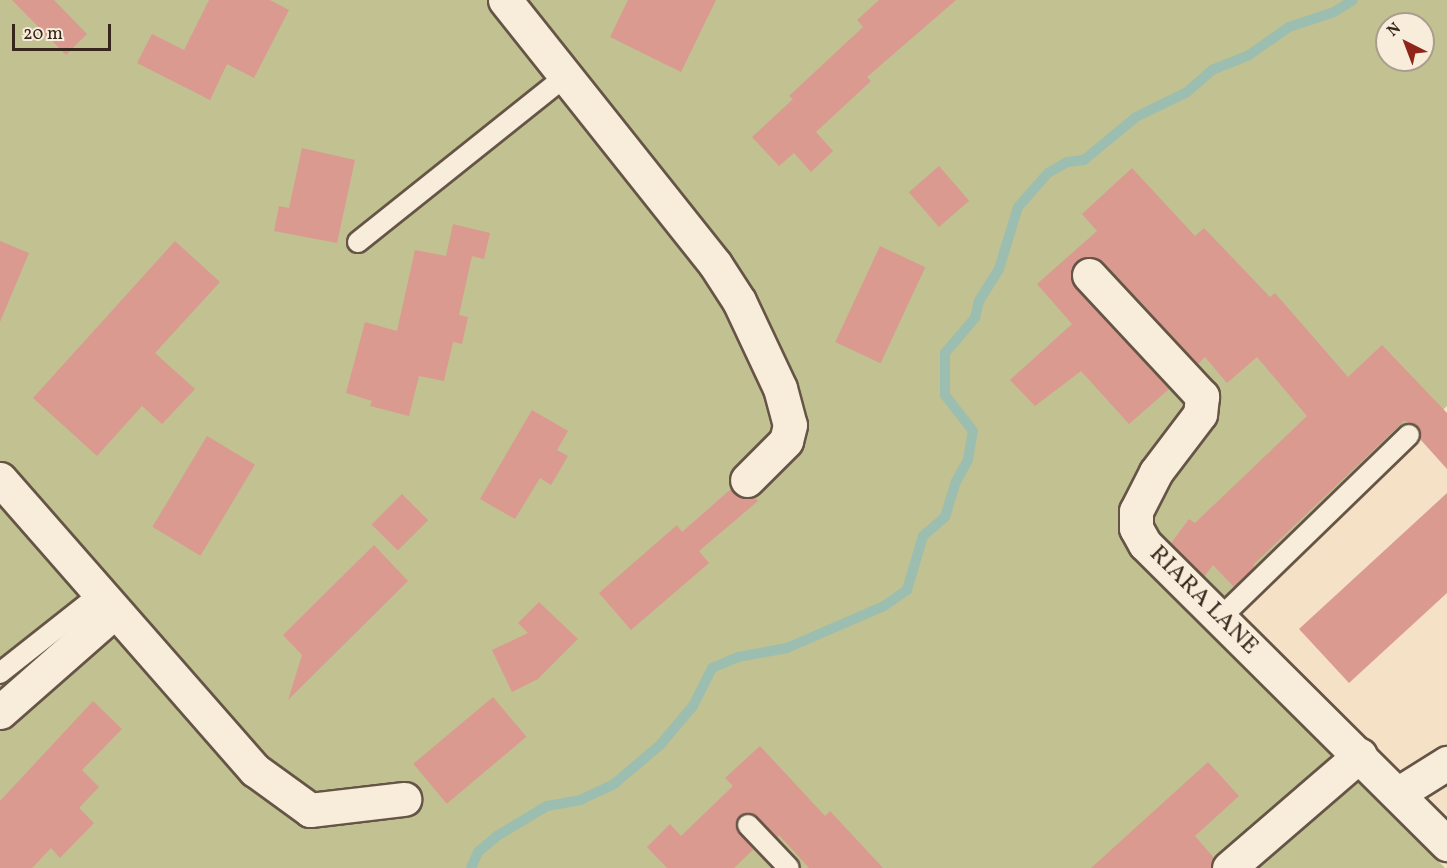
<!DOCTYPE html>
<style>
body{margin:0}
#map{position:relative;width:1447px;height:868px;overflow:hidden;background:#f4e1c6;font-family:Vollkorn,serif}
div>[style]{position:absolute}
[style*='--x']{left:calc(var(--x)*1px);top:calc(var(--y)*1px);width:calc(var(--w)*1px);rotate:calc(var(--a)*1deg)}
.green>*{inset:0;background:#c1c191}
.stream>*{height:10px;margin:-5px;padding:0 5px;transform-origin:5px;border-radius:5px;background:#9cbeb0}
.building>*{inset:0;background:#db9a90;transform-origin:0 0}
.roads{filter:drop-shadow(2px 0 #665546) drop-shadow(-2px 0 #665546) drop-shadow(0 2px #665546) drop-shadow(0 -2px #665546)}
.lane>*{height:20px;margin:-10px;padding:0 10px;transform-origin:10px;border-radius:10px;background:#f8ecda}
.street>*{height:33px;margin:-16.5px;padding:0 16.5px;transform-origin:16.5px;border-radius:16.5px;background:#f8ecda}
span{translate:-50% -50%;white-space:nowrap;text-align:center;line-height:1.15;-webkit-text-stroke:4.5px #f8ecda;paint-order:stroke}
.street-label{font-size:24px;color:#36261c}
.north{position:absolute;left:1375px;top:12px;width:60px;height:60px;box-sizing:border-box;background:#f8ecda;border:2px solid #aa9d8e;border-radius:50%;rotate:318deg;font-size:16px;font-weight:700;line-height:24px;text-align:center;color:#36261c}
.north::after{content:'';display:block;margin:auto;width:21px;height:27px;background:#8f2418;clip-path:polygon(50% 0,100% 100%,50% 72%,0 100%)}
.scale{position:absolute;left:12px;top:24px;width:99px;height:27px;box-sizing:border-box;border:3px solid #36261c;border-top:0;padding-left:8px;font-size:18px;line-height:21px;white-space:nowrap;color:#36261c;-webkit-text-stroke:4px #f8ecda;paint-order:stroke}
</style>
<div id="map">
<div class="green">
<div style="clip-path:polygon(evenodd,0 0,1447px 0,1447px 406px,1210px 632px,1445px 868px,0 868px,0 0,1387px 24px,1423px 24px,1423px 60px,1387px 60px,1387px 24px)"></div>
</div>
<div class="stream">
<div style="--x:471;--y:868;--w:17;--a:-66"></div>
<div style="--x:478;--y:852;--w:25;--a:-40"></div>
<div style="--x:497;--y:836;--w:58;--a:-31"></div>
<div style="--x:547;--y:806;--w:34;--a:-10"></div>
<div style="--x:580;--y:800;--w:38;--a:-25"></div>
<div style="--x:614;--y:784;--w:60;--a:-40.3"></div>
<div style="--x:660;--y:745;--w:51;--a:-49.8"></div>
<div style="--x:693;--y:706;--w:42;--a:-63.4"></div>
<div style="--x:712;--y:668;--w:28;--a:-23"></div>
<div style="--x:738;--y:657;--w:50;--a:-10.4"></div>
<div style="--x:787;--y:648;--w:106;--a:-23.4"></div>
<div style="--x:884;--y:606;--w:28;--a:-35"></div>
<div style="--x:907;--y:590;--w:56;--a:-73.5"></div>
<div style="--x:923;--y:536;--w:29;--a:-41"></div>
<div style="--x:945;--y:517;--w:37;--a:-73"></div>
<div style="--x:956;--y:482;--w:26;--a:-62"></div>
<div style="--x:968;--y:459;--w:28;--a:-80"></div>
<div style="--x:973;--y:431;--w:46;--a:-127.9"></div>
<div style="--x:945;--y:395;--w:42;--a:-90"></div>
<div style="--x:945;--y:353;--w:46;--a:-49.4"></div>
<div style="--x:975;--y:318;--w:17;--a:-77"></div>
<div style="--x:979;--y:301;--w:38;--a:-58"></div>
<div style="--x:999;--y:269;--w:65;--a:-73"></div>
<div style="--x:1018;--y:207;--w:45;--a:-48.6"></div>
<div style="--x:1048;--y:173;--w:22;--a:-30"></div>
<div style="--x:1067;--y:162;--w:17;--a:-7"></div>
<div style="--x:1084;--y:160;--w:67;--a:-39.6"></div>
<div style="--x:1136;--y:117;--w:57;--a:-26.1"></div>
<div style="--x:1187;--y:92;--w:33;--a:-41"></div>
<div style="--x:1212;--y:70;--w:40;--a:-22"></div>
<div style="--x:1249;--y:55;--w:49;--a:-35"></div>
<div style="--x:1289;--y:27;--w:47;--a:-18.4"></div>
<div style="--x:1334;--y:12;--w:22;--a:-32"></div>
</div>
<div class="building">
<div style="clip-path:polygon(12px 0,54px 0,87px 34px,66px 55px)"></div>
<div style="clip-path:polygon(209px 0,270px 0,289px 10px,254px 78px,227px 64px,210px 100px,137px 63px,152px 34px,184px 50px)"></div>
<div style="clip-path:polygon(628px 0,716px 0,681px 72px,610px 37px)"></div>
<div style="clip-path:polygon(879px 0,956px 0,867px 77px,871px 81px,816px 132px,833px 151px,811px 172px,794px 153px,779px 166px,752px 137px,793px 99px,789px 96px,863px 27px,857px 20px)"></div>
<div style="clip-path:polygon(302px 148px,355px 160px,337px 243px,274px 231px,279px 206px,289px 208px)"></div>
<div style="left:939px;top:166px;width:46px;height:40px;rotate:49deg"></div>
<div style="clip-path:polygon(1132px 168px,1195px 236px,1204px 228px,1270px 297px,1275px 293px,1348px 377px,1382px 345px,1447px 413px,1447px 469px,1420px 439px,1418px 427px,1404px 421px,1253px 565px,1255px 567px,1234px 587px,1213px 565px,1204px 577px,1171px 543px,1189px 519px,1195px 523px,1307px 416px,1257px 357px,1227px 383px,1205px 357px,1198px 364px,1103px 262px,1085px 257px,1071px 269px,1075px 287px,1169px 389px,1129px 424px,1081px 371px,1035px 406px,1010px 380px,1072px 324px,1037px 284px,1097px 231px,1082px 214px)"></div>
<div style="clip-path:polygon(453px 224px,490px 233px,484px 259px,472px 256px,459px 315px,468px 317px,462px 344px,453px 342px,444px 381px,419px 376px,409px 416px,370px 406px,372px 401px,346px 393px,365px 322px,397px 331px,415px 250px,446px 256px)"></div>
<div style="clip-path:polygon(0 241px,29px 253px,0 322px)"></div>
<div style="clip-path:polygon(175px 241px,220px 282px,155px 353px,195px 389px,162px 424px,142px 406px,97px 456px,33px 398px)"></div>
<div style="left:880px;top:246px;width:50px;height:106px;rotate:25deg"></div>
<div style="clip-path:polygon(532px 410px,568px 431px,557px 450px,568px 456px,551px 485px,540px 478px,515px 519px,480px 499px)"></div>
<div style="left:207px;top:436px;width:56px;height:106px;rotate:31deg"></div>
<div style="clip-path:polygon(731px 489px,742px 498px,754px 497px,758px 501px,699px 551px,709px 563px,631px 630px,599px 593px,677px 525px,682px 532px)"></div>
<div style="clip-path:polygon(1447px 493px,1447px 593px,1349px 683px,1299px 629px)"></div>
<div style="left:402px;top:494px;width:37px;height:43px;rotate:45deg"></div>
<div style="clip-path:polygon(374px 545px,408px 581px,288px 700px,302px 655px,283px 635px)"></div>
<div style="clip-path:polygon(539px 602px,578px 639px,538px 679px,512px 692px,492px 650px,528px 633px,518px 623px)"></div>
<div style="left:493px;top:697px;width:52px;height:104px;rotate:50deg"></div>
<div style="clip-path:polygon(93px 701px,122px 729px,82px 770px,99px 787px,79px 808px,94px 823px,60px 858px,51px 848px,32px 868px,0 868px,0 801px)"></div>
<div style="clip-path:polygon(760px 746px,825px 816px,830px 811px,883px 868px,809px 868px,779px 835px,777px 838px,756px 816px,746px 813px,739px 817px,736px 827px,754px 849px,734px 868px,667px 868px,647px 847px,670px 824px,681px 836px,733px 786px,725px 778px)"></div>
<div style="clip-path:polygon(1208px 762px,1239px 796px,1195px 836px,1214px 858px,1211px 868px,1091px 868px)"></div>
</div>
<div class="roads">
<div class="lane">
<div style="--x:358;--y:242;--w:268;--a:-38.6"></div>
<div style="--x:1220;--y:618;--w:263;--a:-44.1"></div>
<div style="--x:0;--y:673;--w:127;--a:-38.3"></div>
<div style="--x:748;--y:825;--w:59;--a:46.4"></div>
</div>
<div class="street">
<div style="--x:505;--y:0;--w:337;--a:51.5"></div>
<div style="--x:715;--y:264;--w:44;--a:57"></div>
<div style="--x:739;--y:301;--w:96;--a:64.8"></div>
<div style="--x:780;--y:388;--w:38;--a:75"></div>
<div style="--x:790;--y:425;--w:16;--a:104"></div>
<div style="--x:786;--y:441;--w:55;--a:135"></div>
<div style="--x:1089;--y:275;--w:166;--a:47"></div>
<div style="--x:1202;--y:396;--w:18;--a:96"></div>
<div style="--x:1200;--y:414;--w:73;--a:127.2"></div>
<div style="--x:1156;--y:472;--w:44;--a:117.1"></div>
<div style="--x:1136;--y:511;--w:17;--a:90"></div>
<div style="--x:1136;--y:528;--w:18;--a:61"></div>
<div style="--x:1145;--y:544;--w:426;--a:44.8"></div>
<div style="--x:0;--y:479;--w:387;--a:48.8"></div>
<div style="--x:255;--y:770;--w:68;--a:36"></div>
<div style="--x:310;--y:810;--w:95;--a:-6.7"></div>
<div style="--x:0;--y:712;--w:153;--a:-41.3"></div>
<div style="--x:1399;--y:793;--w:57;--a:-32"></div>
<div style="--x:1229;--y:868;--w:173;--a:-40.8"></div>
</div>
</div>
<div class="street-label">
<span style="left:1203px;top:601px;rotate:45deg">RIARA LANE</span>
</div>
<div class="north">N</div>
<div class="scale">20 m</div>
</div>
